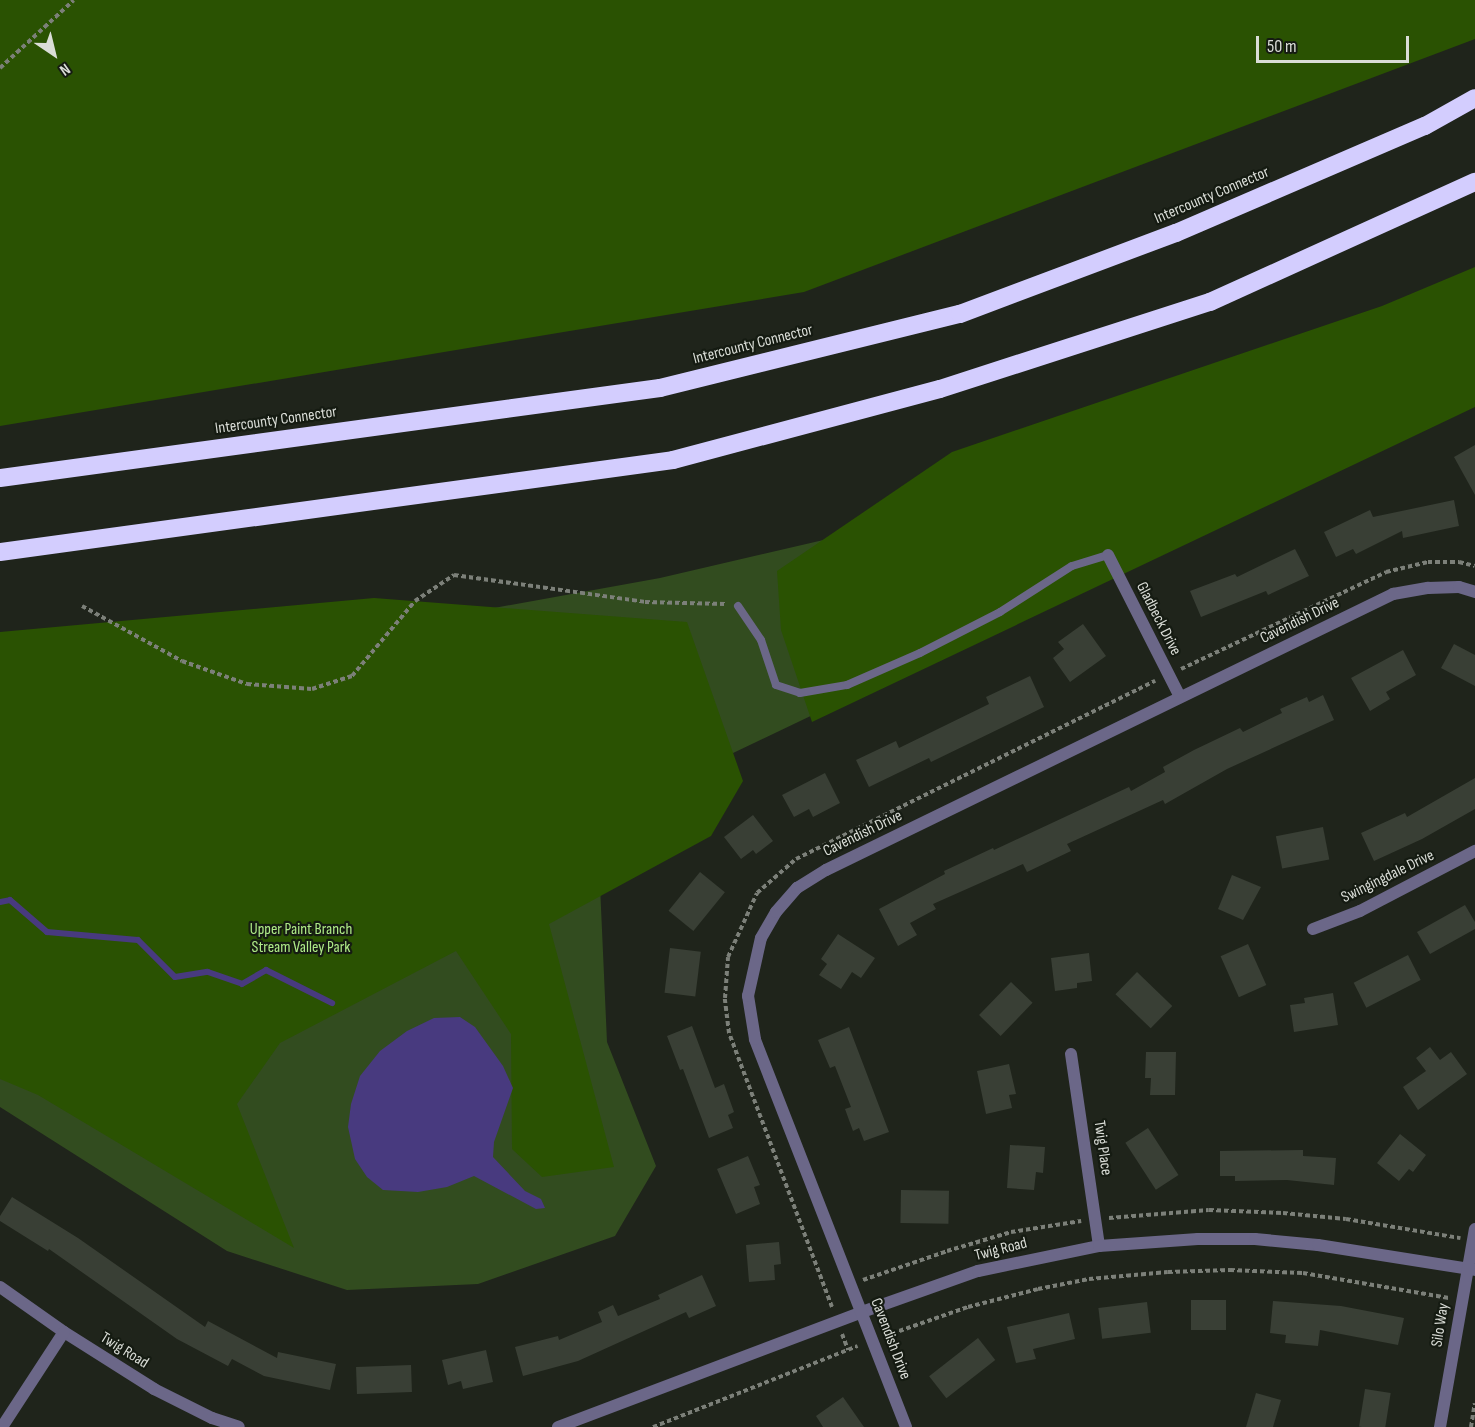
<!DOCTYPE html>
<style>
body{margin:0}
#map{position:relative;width:1475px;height:1427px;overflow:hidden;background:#1f241b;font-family:"Sofia Sans Condensed",sans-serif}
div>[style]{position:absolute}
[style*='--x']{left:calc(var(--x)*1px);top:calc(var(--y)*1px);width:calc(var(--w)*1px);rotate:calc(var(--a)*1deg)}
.green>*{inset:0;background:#324c1f}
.forest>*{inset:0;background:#2a5202}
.water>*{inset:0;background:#483a7f}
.stream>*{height:6px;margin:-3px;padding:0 3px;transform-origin:3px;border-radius:3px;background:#483a7f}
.building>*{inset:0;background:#393f35;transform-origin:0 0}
.path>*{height:4px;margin-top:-2px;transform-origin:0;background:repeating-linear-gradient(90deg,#7c8079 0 4.5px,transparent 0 7.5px)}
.service>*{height:8px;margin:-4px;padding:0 4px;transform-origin:4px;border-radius:4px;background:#6b6788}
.minor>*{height:12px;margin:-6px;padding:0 6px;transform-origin:6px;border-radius:6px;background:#6b6788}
.motorway>*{height:18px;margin:-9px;padding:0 9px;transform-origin:9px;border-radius:9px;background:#d3cdfe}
span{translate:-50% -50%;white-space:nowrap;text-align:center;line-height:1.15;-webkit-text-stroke:4.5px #151b12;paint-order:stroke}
.street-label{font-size:16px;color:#daddd7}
.park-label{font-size:16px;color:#afeb88}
.north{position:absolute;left:24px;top:24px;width:60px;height:60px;-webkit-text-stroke:4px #151b12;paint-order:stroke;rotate:145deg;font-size:16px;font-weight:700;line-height:24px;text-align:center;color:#daddd7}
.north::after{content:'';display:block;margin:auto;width:21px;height:27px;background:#daddd7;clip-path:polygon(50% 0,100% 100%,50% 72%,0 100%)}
.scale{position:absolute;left:1256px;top:36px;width:153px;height:27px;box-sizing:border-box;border:3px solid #daddd7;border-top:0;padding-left:8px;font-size:18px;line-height:21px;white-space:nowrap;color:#daddd7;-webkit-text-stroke:4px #151b12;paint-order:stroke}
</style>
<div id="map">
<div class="green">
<div style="clip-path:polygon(845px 535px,1095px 580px,597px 818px,607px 1042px,656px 1166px,615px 1236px,478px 1284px,347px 1290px,227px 1251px,0 1107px,0 667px,483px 610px,660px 578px)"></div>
</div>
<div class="forest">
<div style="clip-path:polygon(0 0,1475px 0,1475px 39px,804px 292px,0 426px)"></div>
<div style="clip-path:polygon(1475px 267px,1475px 407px,812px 722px,781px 630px,777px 571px,952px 452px,1382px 306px)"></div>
<div style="clip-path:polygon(374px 598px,687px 622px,743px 781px,711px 836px,549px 924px,614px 1167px,542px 1177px,512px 1149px,511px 1034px,456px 951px,280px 1043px,237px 1104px,294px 1248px,38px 1095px,0 1079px,0 632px)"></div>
</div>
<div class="water">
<div style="clip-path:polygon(460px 1017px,475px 1027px,503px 1066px,513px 1088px,494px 1142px,493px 1157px,525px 1191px,541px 1199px,545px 1208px,536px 1209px,474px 1176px,447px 1187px,418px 1192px,383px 1190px,367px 1177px,355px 1159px,348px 1127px,351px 1104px,360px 1076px,380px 1051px,407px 1031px,434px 1018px)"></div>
</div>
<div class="stream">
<div style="--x:0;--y:902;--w:10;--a:-11"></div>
<div style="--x:10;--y:900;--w:49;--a:40.9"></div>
<div style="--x:47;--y:932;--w:91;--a:5"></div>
<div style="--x:138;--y:940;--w:52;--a:45"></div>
<div style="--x:175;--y:977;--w:33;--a:-9"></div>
<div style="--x:208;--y:972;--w:36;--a:19"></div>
<div style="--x:242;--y:984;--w:28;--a:-30"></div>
<div style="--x:266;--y:970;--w:74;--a:26.6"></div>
</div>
<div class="building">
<div style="clip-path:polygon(1475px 445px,1475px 495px,1454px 457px)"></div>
<div style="clip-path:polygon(1454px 500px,1459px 526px,1403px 538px,1402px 531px,1356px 554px,1353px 549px,1336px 557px,1324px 532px,1370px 510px,1373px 517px)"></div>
<div style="clip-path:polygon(1295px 549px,1309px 576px,1268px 595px,1266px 591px,1201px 617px,1190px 591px,1235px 574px,1237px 577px)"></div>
<div style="clip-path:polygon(1083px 624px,1106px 656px,1070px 682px,1053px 658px,1064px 649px,1058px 642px)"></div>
<div style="clip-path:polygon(1454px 644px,1475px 655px,1475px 686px,1441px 668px)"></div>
<div style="clip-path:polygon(1403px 650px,1416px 675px,1386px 692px,1390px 699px,1370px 711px,1351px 678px)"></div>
<div style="clip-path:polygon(1030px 676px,1044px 707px,931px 762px,929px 758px,869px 787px,856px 760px,896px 741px,899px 748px,989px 704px,986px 697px)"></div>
<div style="clip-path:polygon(1323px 695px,1334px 720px,1227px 769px,1165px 804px,1163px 800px,1067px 844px,1071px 851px,1027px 872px,1023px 864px,933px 904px,936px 909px,910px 923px,917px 935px,898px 946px,879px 909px,945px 874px,944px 871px,993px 848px,994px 850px,1129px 787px,1131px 791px,1165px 772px,1163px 767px,1194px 750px,1240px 728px,1243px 732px,1282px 713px,1280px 709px,1307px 697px,1309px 702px)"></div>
<div style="clip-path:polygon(825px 773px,840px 803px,813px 817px,809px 809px,794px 817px,782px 795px)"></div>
<div style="clip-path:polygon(1475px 778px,1475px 809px,1422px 839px,1374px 861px,1361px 833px,1405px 813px,1407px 817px)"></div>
<div style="clip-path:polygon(753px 815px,773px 841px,756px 854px,753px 850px,741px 859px,724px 837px)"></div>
<div style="left:1323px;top:827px;width:33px;height:48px;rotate:79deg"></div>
<div style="left:700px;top:872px;width:32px;height:50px;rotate:39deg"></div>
<div style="clip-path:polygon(1232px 875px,1261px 887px,1243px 920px,1218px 909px)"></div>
<div style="clip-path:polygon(1465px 905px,1475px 922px,1475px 929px,1430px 954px,1417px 932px)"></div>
<div style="clip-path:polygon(838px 934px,875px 958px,861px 978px,852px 972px,841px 989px,819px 975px,827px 964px,821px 959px)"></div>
<div style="left:1248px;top:944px;width:45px;height:30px;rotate:66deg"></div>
<div style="left:670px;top:948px;width:31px;height:45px;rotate:7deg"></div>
<div style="clip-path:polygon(1089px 953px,1092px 981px,1077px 983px,1077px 988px,1055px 991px,1051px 958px)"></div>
<div style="left:1408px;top:955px;width:28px;height:61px;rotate:63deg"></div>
<div style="left:1137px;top:972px;width:49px;height:31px;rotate:44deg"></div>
<div style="left:1011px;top:982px;width:30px;height:46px;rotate:44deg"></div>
<div style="clip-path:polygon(1333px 993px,1338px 1025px,1294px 1032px,1290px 1005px,1305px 1003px,1304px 998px)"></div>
<div style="clip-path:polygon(692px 1026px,715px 1088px,724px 1084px,734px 1112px,728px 1115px,733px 1128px,709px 1138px,683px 1069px,680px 1070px,667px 1036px)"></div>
<div style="clip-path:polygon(849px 1027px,889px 1132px,864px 1141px,859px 1128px,853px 1131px,845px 1109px,851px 1107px,835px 1066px,830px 1068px,818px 1040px)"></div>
<div style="clip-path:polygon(1430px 1047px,1440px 1060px,1451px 1052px,1467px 1074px,1418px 1110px,1403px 1087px,1426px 1071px,1416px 1058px)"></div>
<div style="clip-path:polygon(1146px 1052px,1176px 1052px,1175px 1095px,1150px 1095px,1151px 1078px,1145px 1078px)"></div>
<div style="clip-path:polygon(1009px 1064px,1016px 1094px,1009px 1095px,1012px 1108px,986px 1114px,977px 1071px)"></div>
<div style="left:1148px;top:1128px;width:56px;height:27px;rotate:57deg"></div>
<div style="clip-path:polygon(1400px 1134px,1426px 1155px,1413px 1172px,1409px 1169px,1399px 1181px,1377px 1163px)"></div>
<div style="clip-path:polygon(1010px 1145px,1045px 1147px,1043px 1173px,1036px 1172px,1034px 1190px,1007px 1188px)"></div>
<div style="clip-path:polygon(1303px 1150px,1303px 1156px,1336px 1158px,1334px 1185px,1287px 1180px,1235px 1181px,1235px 1176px,1220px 1176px,1220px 1151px)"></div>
<div style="clip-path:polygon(748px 1156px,760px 1185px,754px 1187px,760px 1204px,736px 1214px,717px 1169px)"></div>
<div style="left:901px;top:1190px;width:48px;height:33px;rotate:1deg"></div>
<div style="clip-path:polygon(12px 1197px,78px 1238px,205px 1327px,208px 1321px,277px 1358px,278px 1352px,336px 1364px,330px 1390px,264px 1376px,232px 1359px,228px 1366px,177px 1339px,49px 1249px,48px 1251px,0 1221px,0 1216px)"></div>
<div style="clip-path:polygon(779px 1242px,781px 1264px,774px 1265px,775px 1280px,749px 1282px,746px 1245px)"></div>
<div style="clip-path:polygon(702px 1275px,716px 1306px,689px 1318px,686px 1312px,578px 1361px,523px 1376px,515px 1347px,558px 1336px,559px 1340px,602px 1322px,598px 1312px,613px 1305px,618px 1316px,660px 1299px,658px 1295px)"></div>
<div style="left:1191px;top:1300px;width:35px;height:30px"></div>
<div style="clip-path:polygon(1273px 1301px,1341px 1306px,1404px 1318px,1398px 1345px,1320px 1330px,1318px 1346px,1285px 1343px,1286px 1335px,1270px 1333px)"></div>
<div style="left:1147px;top:1302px;width:31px;height:49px;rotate:83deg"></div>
<div style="clip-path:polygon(1069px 1313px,1075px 1339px,1033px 1349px,1036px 1359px,1016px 1363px,1007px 1327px)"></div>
<div style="left:978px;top:1338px;width:28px;height:62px;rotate:52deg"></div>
<div style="clip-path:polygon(486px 1350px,493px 1382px,463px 1389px,461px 1381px,448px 1385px,442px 1360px)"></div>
<div style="left:411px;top:1365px;width:27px;height:55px;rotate:88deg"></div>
<div style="left:1365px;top:1389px;width:26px;height:38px;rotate:9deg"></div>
<div style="clip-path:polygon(1256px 1393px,1281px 1400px,1273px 1427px,1246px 1427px)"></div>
<div style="clip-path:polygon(843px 1397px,864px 1427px,823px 1427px,816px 1416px)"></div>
</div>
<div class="path">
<div style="--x:0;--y:68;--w:100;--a:-42.6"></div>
<div style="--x:82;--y:606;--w:114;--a:28.8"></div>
<div style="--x:182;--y:661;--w:69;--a:19.5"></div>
<div style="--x:247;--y:684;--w:65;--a:4.4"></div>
<div style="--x:312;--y:689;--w:42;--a:-18"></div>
<div style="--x:352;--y:676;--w:98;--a:-50"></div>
<div style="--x:415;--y:601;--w:47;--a:-33.7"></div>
<div style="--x:454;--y:575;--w:193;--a:8"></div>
<div style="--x:645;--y:602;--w:80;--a:1.4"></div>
<div style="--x:1181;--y:669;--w:227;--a:-25.3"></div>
<div style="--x:1386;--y:572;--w:43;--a:-13.4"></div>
<div style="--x:1428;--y:562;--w:31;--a:0"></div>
<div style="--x:1459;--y:562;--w:16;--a:14"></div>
<div style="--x:1109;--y:1218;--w:100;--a:-4.6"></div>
<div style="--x:1209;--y:1210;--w:74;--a:2.3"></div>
<div style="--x:1283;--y:1213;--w:63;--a:5.4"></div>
<div style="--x:1346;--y:1219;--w:116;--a:9.5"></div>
<div style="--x:863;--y:1280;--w:89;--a:-19"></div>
<div style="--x:947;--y:1251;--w:67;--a:-16.5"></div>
<div style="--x:1011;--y:1232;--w:71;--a:-8.9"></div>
<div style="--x:832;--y:1307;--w:293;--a:-110.6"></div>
<div style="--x:729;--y:1033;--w:35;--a:-97"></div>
<div style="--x:725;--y:998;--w:41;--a:-85.8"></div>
<div style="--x:728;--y:957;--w:70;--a:-65.6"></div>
<div style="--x:757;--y:893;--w:52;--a:-41.1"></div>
<div style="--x:796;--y:859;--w:401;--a:-26.4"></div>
<div style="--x:842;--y:1334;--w:17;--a:69"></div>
<div style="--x:885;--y:1336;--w:88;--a:-19.3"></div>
<div style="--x:968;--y:1307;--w:72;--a:-14.4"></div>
<div style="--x:1038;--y:1289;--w:52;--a:-11.1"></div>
<div style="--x:1089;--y:1279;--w:79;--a:-5.1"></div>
<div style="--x:1168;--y:1272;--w:62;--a:-1.8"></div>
<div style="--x:1230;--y:1270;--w:73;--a:2.4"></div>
<div style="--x:1303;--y:1273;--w:148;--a:9.7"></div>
<div style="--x:653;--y:1427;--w:220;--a:-21.6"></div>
<div style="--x:1471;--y:1427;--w:24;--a:-81"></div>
</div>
<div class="service">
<div style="--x:738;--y:606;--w:41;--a:55.9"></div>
<div style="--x:761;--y:640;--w:47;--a:71.6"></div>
<div style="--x:776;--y:685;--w:25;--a:18"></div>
<div style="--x:800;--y:693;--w:48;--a:-9.7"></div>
<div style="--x:847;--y:685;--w:80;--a:-23.7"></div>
<div style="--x:920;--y:653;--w:90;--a:-27.1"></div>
<div style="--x:1000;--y:612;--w:85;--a:-32.6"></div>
<div style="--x:1072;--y:566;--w:38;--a:-17"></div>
</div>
<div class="minor">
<div style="--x:1108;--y:555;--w:159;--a:63.1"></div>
<div style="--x:1313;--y:929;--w:50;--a:-21"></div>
<div style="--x:1360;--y:911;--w:130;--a:-27.6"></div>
<div style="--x:1071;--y:1054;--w:194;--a:81.7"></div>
<div style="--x:0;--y:1287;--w:78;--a:35.1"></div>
<div style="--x:64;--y:1332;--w:107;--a:32.3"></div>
<div style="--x:154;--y:1389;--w:65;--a:26.6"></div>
<div style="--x:212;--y:1418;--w:28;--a:18"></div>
<div style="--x:2;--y:1427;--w:113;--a:-56.9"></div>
<div style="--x:558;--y:1427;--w:325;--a:-20.7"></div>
<div style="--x:862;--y:1312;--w:123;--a:-19.5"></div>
<div style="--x:978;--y:1271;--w:124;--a:-11.7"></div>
<div style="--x:1099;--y:1246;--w:99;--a:-4"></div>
<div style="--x:1198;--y:1239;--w:57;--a:0"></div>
<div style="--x:1255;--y:1239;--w:63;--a:5.4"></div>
<div style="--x:1318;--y:1245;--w:159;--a:9"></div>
<div style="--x:906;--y:1427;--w:416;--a:-111.3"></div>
<div style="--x:755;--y:1039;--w:44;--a:-99.2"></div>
<div style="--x:748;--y:996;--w:59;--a:-77.4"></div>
<div style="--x:761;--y:938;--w:30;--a:-60"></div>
<div style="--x:776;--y:912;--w:32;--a:-49"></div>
<div style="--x:797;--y:888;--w:34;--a:-32"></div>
<div style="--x:826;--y:870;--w:631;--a:-25.96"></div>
<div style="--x:1393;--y:594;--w:36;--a:-10"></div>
<div style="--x:1428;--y:588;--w:31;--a:-2"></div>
<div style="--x:1459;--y:587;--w:17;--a:17"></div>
<div style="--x:1440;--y:1427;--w:201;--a:-80"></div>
</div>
<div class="motorway">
<div style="--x:0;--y:478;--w:666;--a:-7.77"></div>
<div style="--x:660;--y:388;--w:309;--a:-13.9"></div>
<div style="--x:960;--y:314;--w:231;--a:-20.6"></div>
<div style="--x:1176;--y:233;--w:271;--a:-23.3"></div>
<div style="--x:1425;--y:126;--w:57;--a:-29.2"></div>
<div style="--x:0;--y:552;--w:679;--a:-7.78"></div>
<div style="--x:673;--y:460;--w:276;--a:-14.9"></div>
<div style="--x:940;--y:389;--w:284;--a:-17.9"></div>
<div style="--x:1210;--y:302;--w:291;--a:-24.4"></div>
</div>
<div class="street-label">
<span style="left:1212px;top:196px;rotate:-23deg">Intercounty Connector</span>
<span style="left:753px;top:345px;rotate:-14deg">Intercounty Connector</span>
<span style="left:276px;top:421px;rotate:-8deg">Intercounty Connector</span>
<span style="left:1158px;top:619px;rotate:63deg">Gladbeck Drive</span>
<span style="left:1300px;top:621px;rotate:-26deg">Cavendish Drive</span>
<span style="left:863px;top:834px;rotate:-26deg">Cavendish Drive</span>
<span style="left:1388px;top:877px;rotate:-26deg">Swingingdale Drive</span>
<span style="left:1102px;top:1148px;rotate:82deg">Twig Place</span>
<span style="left:1001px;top:1250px;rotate:-14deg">Twig Road</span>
<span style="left:1441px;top:1325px;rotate:-81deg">Silo Way</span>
<span style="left:890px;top:1339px;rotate:69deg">Cavendish Drive</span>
<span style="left:124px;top:1351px;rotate:32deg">Twig Road</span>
</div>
<div class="park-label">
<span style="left:301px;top:939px">Upper Paint Branch<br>Stream Valley Park</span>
</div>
<div class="north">N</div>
<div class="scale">50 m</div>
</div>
